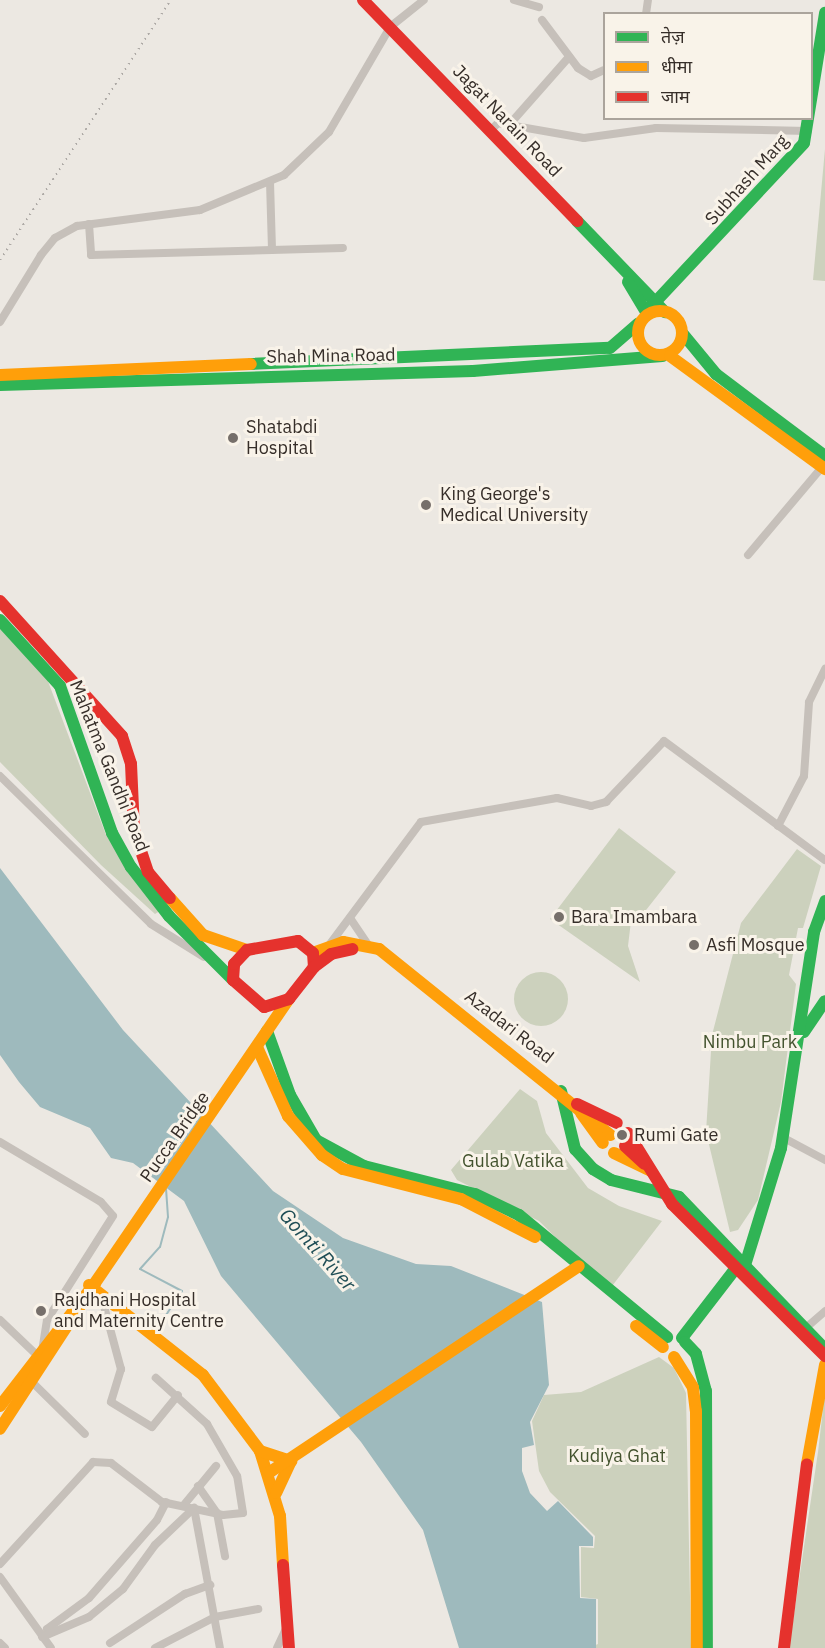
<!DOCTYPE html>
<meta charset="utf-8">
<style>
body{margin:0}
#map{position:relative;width:825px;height:1648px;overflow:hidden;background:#ece8e2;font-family:"IBM Plex Sans","Noto Sans Devanagari",sans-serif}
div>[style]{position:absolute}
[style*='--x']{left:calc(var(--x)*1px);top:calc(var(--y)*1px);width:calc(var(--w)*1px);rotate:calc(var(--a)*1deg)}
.green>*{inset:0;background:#ccd1bd}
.round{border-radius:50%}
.water>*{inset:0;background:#9ebabd}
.stream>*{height:2px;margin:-1px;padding:0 1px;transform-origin:1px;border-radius:1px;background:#9ebabd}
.street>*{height:8px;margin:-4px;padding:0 4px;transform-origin:4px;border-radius:4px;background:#c6c0ba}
.fast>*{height:12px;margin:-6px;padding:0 6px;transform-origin:6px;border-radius:6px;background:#30b455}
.slow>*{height:12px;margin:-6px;padding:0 6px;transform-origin:6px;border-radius:6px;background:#ff9f0a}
.slow>.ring{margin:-6px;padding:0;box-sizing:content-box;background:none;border:12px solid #ff9f0a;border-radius:50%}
.jam>*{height:12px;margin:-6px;padding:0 6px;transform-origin:6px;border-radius:6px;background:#e5322d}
.rail>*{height:2px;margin-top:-1px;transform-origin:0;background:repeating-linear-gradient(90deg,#ada9a5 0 1.5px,transparent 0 6px)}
.dots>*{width:16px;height:16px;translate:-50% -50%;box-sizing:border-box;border:3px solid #f9f3e9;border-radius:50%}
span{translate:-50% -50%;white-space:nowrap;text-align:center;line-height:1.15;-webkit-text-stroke:6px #f9f3e9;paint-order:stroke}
.street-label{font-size:18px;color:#362e29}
.poi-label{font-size:18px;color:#362e29}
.left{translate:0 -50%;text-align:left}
.park-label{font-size:18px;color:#43532e}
.water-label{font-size:20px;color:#204e56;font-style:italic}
.legend{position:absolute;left:603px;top:12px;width:210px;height:108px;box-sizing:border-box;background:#f9f3e9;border:2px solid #aba49c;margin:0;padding:8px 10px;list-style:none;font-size:18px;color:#362e29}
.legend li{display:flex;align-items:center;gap:12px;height:30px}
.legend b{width:30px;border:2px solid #aba49c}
</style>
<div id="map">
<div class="green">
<div style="clip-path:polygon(825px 149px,825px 281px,813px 280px)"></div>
<div style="clip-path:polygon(0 626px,46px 676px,106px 835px,160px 911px,155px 914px,101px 865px,0 762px)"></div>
<div style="clip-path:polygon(619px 828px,676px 872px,639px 919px,631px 921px,628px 946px,640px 982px,550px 919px)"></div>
<div style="clip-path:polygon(797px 849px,821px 866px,803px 928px,798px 928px,789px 975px,796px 984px,781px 1102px,758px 1200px,738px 1230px,730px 1232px,706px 1132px,712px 1035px,741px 923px)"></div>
<div class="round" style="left:514px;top:972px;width:54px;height:54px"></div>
<div style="clip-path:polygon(520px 1089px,537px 1101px,546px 1133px,588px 1188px,619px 1206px,662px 1221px,609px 1290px,539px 1221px,457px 1180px,451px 1170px)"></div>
<div style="clip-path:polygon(659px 1357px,674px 1368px,686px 1393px,691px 1648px,588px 1648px,598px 1644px,598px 1599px,581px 1597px,581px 1547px,594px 1548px,595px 1536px,550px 1492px,539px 1471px,532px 1421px,544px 1395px,581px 1392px)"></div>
<div style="clip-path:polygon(825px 1392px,825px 1648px,789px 1648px,818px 1452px)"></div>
</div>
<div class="water">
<div style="clip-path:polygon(0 868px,123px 1030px,273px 1191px,343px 1238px,416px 1264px,451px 1266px,542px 1302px,549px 1385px,530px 1422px,534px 1445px,522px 1448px,522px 1471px,530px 1493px,547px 1511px,558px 1501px,593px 1537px,593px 1546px,579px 1546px,580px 1598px,596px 1599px,596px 1648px,459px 1648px,423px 1530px,361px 1442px,221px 1276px,184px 1201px,133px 1163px,111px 1158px,90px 1128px,40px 1107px,19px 1082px,0 1055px)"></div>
</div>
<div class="stream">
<div style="--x:158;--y:1327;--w:43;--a:-56.3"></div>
<div style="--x:182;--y:1291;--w:47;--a:-152.4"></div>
<div style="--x:140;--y:1269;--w:30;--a:-48"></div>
<div style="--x:160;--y:1247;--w:31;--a:-75"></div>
<div style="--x:168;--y:1217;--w:28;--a:-94"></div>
</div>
<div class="street">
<div style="--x:514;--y:0;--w:26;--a:16"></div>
<div style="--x:646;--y:14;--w:14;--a:-82"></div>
<div style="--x:542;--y:20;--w:60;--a:53.1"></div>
<div style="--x:578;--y:68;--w:15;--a:32"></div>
<div style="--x:591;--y:76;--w:14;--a:-25"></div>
<div style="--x:509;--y:125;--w:91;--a:-48.6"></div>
<div style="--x:492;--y:129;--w:8;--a:-45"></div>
<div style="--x:498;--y:123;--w:87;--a:9.9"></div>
<div style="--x:584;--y:138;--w:73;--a:-7.9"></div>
<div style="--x:656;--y:128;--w:152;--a:1.1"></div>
<div style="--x:270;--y:182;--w:68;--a:88.3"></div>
<div style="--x:89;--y:224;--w:31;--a:86"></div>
<div style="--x:91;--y:255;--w:252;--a:-1.6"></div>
<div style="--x:0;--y:322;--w:79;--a:-58.5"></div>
<div style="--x:41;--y:255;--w:22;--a:-51"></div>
<div style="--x:55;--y:238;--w:25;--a:-29"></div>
<div style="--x:77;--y:226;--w:124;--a:-7.4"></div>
<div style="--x:200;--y:210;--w:91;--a:-22.6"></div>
<div style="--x:284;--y:175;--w:62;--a:-43.7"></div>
<div style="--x:329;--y:132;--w:121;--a:-59.8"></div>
<div style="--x:390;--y:27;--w:43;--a:-38.5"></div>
<div style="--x:748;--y:555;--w:115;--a:-49.9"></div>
<div style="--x:0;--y:776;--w:211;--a:44.4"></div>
<div style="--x:151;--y:924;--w:62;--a:31.9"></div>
<div style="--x:778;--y:826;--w:56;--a:-62.5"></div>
<div style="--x:804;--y:776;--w:74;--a:-86.1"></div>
<div style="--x:809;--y:702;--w:37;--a:-64"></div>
<div style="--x:350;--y:918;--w:32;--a:56"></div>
<div style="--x:330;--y:944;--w:152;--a:-53.3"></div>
<div style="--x:421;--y:822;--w:138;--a:-10"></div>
<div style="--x:557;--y:798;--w:35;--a:13"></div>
<div style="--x:591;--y:806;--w:16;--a:-15"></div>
<div style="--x:606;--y:802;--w:84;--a:-46.4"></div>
<div style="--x:664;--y:741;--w:200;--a:36.5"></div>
<div style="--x:782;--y:1137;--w:49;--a:28.1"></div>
<div style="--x:0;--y:1142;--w:117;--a:30.7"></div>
<div style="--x:101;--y:1202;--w:18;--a:49"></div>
<div style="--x:113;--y:1216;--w:123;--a:122.4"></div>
<div style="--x:47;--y:1320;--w:31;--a:99"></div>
<div style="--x:101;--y:1295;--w:77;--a:74.9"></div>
<div style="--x:121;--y:1369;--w:34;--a:107"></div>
<div style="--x:111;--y:1402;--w:48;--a:31.4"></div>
<div style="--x:152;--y:1427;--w:41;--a:-50.9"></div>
<div style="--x:0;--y:1320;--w:52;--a:43.5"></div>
<div style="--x:808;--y:1326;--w:23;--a:-41"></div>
<div style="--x:32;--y:1382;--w:74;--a:44.5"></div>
<div style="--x:198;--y:1486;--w:33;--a:55"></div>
<div style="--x:217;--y:1513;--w:44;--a:79.5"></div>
<div style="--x:183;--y:1506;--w:52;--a:-50.5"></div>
<div style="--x:194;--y:1508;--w:142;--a:79.5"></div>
<div style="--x:0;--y:1564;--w:138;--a:-47.6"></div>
<div style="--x:93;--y:1462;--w:18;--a:3"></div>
<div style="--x:111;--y:1463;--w:64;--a:37.4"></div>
<div style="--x:162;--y:1502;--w:62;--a:12"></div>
<div style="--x:223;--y:1515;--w:20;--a:-6"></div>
<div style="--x:243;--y:1513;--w:37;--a:-99"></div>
<div style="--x:237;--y:1476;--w:60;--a:-120"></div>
<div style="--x:207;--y:1424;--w:69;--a:-138"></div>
<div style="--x:0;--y:1577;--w:87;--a:54.3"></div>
<div style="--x:48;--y:1634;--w:5;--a:-101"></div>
<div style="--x:47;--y:1629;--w:52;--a:-36.4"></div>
<div style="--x:89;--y:1598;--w:103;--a:-48.9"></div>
<div style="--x:157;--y:1520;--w:20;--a:-63"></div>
<div style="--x:42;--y:1637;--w:51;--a:-23.1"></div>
<div style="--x:89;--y:1617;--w:44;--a:-39.5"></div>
<div style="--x:123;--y:1589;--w:54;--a:-54"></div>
<div style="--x:155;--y:1545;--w:54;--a:-43.5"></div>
<div style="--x:0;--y:1643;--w:7;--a:45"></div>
<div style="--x:110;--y:1643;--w:90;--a:-33.2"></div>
<div style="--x:185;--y:1594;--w:27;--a:-20"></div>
<div style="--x:155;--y:1648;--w:68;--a:-27.3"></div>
<div style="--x:215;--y:1617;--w:44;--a:-10.5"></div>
<div style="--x:277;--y:1648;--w:23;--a:-65"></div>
</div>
<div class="fast">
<div style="--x:577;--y:221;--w:127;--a:46"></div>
<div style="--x:628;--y:282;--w:35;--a:59"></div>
<div style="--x:646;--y:312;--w:231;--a:-46.9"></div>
<div style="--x:804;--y:143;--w:132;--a:-80.8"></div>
<div style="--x:683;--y:334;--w:52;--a:50.5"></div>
<div style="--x:716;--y:374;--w:136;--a:37"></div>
<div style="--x:251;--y:364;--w:359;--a:-2.6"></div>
<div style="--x:610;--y:348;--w:37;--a:-41"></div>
<div style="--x:0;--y:385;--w:473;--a:-1.7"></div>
<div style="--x:473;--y:371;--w:190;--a:-4.5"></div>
<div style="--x:0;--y:620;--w:89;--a:47.7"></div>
<div style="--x:60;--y:686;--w:156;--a:70.5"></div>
<div style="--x:112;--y:833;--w:39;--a:61"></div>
<div style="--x:131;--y:867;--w:62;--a:52.2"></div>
<div style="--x:169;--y:916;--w:91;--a:45"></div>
<div style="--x:267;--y:1031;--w:68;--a:70.2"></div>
<div style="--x:290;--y:1095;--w:52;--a:60"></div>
<div style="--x:316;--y:1140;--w:55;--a:28.4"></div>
<div style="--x:364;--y:1166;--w:114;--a:14.2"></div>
<div style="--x:475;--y:1194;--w:49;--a:25.5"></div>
<div style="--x:519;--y:1215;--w:192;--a:39.5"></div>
<div style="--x:804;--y:1032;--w:37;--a:-56"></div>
<div style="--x:561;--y:1091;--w:60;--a:76.4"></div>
<div style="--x:575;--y:1149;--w:27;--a:48"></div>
<div style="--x:593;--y:1169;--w:21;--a:31"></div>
<div style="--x:611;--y:1180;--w:70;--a:14"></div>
<div style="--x:679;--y:1197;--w:211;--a:46.2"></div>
<div style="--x:746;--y:1262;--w:119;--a:-72.9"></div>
<div style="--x:781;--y:1148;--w:219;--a:-81.3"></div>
<div style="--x:814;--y:932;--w:33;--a:-70"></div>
<div style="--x:682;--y:1338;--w:88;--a:-52.4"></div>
<div style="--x:685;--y:1342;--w:16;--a:47"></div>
<div style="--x:696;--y:1354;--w:38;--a:75"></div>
<div style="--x:706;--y:1391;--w:257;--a:89.8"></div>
</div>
<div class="slow">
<div class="ring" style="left:638px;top:311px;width:32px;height:32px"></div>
<div style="--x:670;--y:356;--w:192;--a:36.1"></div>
<div style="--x:0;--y:375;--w:251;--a:-2.5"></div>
<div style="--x:170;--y:898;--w:50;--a:48.3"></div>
<div style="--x:203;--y:935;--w:46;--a:18.8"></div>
<div style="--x:313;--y:953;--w:32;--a:-20"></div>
<div style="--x:343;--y:942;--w:37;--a:11"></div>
<div style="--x:379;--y:949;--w:297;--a:38.8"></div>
<div style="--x:257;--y:1047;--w:76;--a:65.8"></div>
<div style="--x:288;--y:1116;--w:52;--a:48.9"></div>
<div style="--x:322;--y:1155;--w:25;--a:34"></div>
<div style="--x:343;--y:1169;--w:122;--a:14.3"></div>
<div style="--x:461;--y:1199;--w:83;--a:27.2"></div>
<div style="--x:581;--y:1113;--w:37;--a:54"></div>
<div style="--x:614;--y:1153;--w:41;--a:25.9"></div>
<div style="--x:95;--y:1283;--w:344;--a:-55.7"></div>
<div style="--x:89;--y:1285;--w:145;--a:38.3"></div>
<div style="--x:203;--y:1375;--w:95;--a:53.1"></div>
<div style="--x:260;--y:1451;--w:68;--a:72.9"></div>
<div style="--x:280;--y:1516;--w:49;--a:86.5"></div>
<div style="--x:636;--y:1326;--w:34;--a:38"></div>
<div style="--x:674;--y:1357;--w:36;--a:58"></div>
<div style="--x:693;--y:1388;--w:23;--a:83"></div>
<div style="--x:696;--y:1411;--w:237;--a:89.8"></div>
<div style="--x:0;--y:1406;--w:155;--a:-52.3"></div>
<div style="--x:95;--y:1283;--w:174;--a:123.1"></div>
<div style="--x:260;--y:1451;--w:33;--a:18"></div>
<div style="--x:291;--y:1461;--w:35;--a:115"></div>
<div style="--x:807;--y:1464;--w:101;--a:-79.7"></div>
<div style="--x:270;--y:1472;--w:371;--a:-33.7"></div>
</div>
<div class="jam">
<div style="--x:363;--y:0;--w:308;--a:45.9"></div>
<div style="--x:0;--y:601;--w:182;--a:47.9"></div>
<div style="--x:122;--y:736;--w:29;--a:72"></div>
<div style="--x:131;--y:764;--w:66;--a:87.4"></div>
<div style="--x:134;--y:830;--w:44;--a:71.6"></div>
<div style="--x:148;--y:872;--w:34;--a:50"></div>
<div style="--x:298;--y:941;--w:19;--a:39"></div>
<div style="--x:313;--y:953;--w:14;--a:86"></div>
<div style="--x:314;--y:967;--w:41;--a:128"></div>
<div style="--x:289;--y:999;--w:26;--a:162"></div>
<div style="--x:264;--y:1007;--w:41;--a:-138.9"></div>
<div style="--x:233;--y:980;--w:16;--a:-86"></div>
<div style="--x:234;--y:964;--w:19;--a:-47"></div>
<div style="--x:247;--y:950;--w:52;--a:-10"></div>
<div style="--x:314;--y:967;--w:21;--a:-37"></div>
<div style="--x:331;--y:954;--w:22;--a:-13"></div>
<div style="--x:577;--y:1104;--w:44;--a:25.4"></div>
<div style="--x:628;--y:1133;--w:84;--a:58.2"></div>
<div style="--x:672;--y:1204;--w:216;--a:44.8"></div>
<div style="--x:625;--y:1146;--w:26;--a:43"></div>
<div style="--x:283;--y:1565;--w:83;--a:85.9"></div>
<div style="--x:784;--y:1648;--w:185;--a:-82.9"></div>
</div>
<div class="rail">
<div style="--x:0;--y:260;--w:311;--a:-56.7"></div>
</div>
<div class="dots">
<div style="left:233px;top:438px;background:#766f6a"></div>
<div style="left:426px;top:505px;background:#766f6a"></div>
<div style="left:559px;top:917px;background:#766f6a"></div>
<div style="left:694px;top:945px;background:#766f6a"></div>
<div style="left:622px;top:1135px;background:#766f6a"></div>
<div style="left:41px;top:1311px;background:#766f6a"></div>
</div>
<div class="street-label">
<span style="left:507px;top:121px;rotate:46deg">Jagat Narain Road</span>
<span style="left:747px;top:180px;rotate:-48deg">Subhash Marg</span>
<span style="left:331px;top:356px;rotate:-1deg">Shah Mina Road</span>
<span style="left:109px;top:766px;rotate:68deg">Mahatma Gandhi Road</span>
<span style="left:509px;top:1027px;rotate:38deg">Azadari Road</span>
<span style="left:175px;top:1137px;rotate:-55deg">Pucca Bridge</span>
</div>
<div class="poi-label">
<span class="left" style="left:246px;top:438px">Shatabdi<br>Hospital</span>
<span class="left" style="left:440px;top:505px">King George's<br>Medical University</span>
<span class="left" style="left:571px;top:917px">Bara Imambara</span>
<span class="left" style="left:706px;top:945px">Asfi Mosque</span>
<span class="left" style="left:634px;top:1135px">Rumi Gate</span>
<span class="left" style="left:54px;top:1311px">Rajdhani Hospital<br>and Maternity Centre</span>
</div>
<div class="park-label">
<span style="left:750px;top:1042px">Nimbu Park</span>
<span style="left:513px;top:1161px">Gulab Vatika</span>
<span style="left:617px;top:1456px">Kudiya Ghat</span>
</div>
<div class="water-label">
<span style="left:318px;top:1249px;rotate:48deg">Gomti River</span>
</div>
<ul class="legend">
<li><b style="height:8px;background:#30b455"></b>तेज़</li>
<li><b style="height:8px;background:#ff9f0a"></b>धीमा</li>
<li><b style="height:8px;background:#e5322d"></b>जाम</li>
</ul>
</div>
